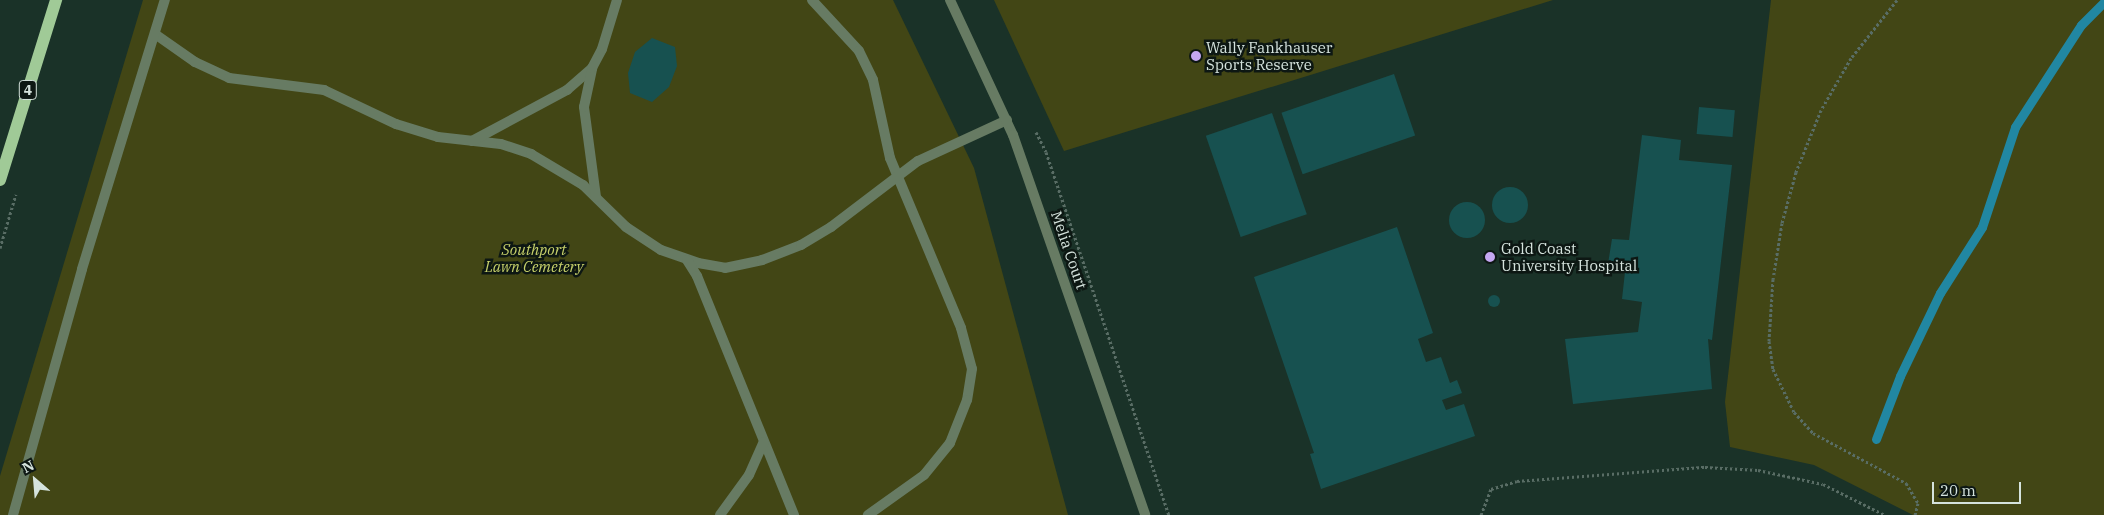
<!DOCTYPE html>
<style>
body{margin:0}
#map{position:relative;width:2104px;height:515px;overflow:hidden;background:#1a3228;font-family:"IBM Plex Serif",serif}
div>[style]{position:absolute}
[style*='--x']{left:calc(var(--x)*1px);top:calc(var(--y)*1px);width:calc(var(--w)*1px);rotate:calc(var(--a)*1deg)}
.green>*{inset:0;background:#424615}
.stream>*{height:9px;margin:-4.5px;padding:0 4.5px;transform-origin:4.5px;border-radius:4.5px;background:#2187a2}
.building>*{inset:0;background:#175150;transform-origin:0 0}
.round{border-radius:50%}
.path>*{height:3px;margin-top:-1.5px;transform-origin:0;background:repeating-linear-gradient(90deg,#596d65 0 2.5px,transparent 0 5px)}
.service>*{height:10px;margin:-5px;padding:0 5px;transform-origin:5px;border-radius:5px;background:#677b63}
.minor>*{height:10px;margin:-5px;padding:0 5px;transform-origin:5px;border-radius:5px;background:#677b63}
.primary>*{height:12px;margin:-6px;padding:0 6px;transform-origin:6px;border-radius:6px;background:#a0ca97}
.dots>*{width:14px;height:14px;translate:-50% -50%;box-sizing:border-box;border:2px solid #0d1713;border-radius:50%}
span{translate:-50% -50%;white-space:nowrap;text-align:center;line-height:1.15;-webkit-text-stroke:5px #0d1713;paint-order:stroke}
.shield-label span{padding:1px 4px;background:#0d1713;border:1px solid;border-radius:4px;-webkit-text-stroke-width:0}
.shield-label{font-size:14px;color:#d5e3dd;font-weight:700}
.poi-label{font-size:15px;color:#d5e3dd}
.left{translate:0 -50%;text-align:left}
.park-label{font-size:15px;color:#c6d06a;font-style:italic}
.street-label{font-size:15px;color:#d5e3dd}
.north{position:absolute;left:10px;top:455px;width:50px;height:50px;-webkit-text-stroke:4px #0d1713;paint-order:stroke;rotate:333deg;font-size:14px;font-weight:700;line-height:20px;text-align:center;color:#d5e3dd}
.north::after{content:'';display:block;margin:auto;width:18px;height:22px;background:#d5e3dd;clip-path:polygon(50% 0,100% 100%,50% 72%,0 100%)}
.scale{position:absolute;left:1932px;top:482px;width:89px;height:22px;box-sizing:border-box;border:2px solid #d5e3dd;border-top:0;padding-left:6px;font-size:15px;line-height:18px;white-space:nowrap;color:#d5e3dd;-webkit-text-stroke:4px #0d1713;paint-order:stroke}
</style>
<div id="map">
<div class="green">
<div style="clip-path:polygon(143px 0,893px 0,974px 168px,1068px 515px,0 515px,0 476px)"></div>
<div style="clip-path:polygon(994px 0,1553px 0,1064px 151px)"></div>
<div style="clip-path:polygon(1771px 0,2104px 0,2104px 515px,1913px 515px,1814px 465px,1730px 447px,1725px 402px)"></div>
</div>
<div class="stream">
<div style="--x:1876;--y:439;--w:67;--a:-69.1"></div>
<div style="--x:1900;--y:376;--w:92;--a:-64.3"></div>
<div style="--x:1940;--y:293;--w:78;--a:-57.5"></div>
<div style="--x:1982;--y:227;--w:105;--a:-71.7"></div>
<div style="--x:2015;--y:127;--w:121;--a:-57.1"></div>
<div style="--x:2081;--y:25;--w:33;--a:-45"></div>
</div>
<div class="building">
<div style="clip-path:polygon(652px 38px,675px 47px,677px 66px,669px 87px,652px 102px,630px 93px,628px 73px,635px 52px)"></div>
<div style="left:1394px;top:74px;width:65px;height:119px;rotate:71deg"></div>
<div style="left:1699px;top:107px;width:36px;height:27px;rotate:5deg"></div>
<div style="left:1272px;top:113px;width:107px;height:70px;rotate:71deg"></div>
<div style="clip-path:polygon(1642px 135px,1681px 140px,1679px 160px,1732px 165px,1712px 340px,1708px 339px,1712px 389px,1573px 404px,1565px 339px,1638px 332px,1642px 302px,1622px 299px,1625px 272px,1607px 270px,1612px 239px,1629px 240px)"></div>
<div class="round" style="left:1492px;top:187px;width:36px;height:36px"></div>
<div class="round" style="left:1449px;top:202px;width:36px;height:36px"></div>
<div style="clip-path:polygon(1397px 227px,1433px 333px,1418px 339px,1426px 362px,1441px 357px,1450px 383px,1457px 380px,1462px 393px,1442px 400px,1446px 410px,1464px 404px,1475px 436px,1321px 489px,1310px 454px,1314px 453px,1254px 277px)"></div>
<div class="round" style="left:1488px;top:295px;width:12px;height:12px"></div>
</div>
<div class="path">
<div style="--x:1897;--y:0;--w:74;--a:128.4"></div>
<div style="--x:1851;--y:58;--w:60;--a:120"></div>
<div style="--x:1821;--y:110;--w:67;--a:112"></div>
<div style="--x:1796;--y:172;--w:53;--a:105.4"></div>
<div style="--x:1782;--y:223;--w:57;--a:99.1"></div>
<div style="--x:1773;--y:279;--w:62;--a:93.7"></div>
<div style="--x:1769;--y:341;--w:28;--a:82"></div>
<div style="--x:1773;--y:369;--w:48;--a:64"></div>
<div style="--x:1794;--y:412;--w:28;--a:48"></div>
<div style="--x:1813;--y:433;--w:106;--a:28.3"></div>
<div style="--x:1906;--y:483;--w:23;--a:59"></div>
<div style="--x:1918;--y:503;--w:12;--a:104"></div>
<div style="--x:1036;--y:132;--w:22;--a:63"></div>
<div style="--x:1046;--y:152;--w:383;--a:71.3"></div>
<div style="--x:0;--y:248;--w:56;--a:-73.5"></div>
<div style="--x:1481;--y:515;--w:28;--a:-69"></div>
<div style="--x:1491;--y:489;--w:27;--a:-17"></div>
<div style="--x:1517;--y:481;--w:189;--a:-4.3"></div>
<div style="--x:1705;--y:467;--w:53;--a:3.2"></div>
<div style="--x:1758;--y:470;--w:66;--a:12.2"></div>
<div style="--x:1823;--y:484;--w:69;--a:26.6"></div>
</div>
<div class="service">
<div style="--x:812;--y:0;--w:69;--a:47.3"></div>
<div style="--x:859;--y:51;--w:32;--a:64"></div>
<div style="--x:873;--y:80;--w:80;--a:77.7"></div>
<div style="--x:890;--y:158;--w:184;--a:67.3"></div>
<div style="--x:961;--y:328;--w:42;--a:75"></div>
<div style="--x:972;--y:369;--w:31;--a:99"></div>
<div style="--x:967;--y:400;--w:46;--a:111.6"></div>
<div style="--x:950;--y:443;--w:41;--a:129.1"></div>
<div style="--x:924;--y:475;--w:69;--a:144.5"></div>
<div style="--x:155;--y:34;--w:49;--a:35"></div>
<div style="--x:195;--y:62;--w:38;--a:25"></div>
<div style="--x:229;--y:78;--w:96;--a:7.2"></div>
<div style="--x:324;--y:90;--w:80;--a:25.3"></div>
<div style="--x:396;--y:124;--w:44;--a:17.2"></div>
<div style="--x:438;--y:137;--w:63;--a:6.3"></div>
<div style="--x:501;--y:144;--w:32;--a:18"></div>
<div style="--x:531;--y:154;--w:61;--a:30.8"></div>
<div style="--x:583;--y:185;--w:60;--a:44.3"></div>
<div style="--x:626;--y:227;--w:42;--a:33.3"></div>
<div style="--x:661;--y:250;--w:39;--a:19"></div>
<div style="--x:698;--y:263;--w:27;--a:10"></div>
<div style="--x:725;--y:268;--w:38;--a:-12"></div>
<div style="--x:762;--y:260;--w:42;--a:-21"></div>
<div style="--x:801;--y:245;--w:35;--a:-31"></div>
<div style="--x:831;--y:227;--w:109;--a:-37.2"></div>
<div style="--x:918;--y:161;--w:98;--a:-24.7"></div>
<div style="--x:472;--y:141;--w:108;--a:-28.2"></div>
<div style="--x:567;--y:90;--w:33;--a:-41"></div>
<div style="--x:596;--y:197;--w:91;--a:-97.6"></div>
<div style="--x:584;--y:107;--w:40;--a:-78"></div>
<div style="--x:592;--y:68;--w:21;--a:-62"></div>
<div style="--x:602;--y:49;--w:51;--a:-73"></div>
<div style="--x:687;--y:260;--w:19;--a:58"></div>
<div style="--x:697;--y:276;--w:258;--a:67.9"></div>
<div style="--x:13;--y:515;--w:255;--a:-74.3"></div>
<div style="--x:82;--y:269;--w:282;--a:-72.9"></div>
<div style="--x:720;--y:515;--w:49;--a:-54.1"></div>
<div style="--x:749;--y:475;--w:36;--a:-66"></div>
</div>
<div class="minor">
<div style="--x:950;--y:0;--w:149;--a:65"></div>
<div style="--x:1013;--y:135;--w:402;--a:70.8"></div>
</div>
<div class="primary">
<div style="--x:0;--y:180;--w:189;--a:-72.7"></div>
</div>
<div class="dots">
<div style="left:1196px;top:56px;background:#c4a7f1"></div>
<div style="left:1490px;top:257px;background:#c4a7f1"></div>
</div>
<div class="shield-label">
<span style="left:28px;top:90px">4</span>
</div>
<div class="poi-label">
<span class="left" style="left:1206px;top:56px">Wally Fankhauser<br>Sports Reserve</span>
<span class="left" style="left:1501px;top:257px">Gold Coast<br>University Hospital</span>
</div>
<div class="park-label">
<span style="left:534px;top:258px">Southport<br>Lawn Cemetery</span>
</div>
<div class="street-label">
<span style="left:1069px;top:250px;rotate:71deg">Melia Court</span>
</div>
<div class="north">N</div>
<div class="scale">20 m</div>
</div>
